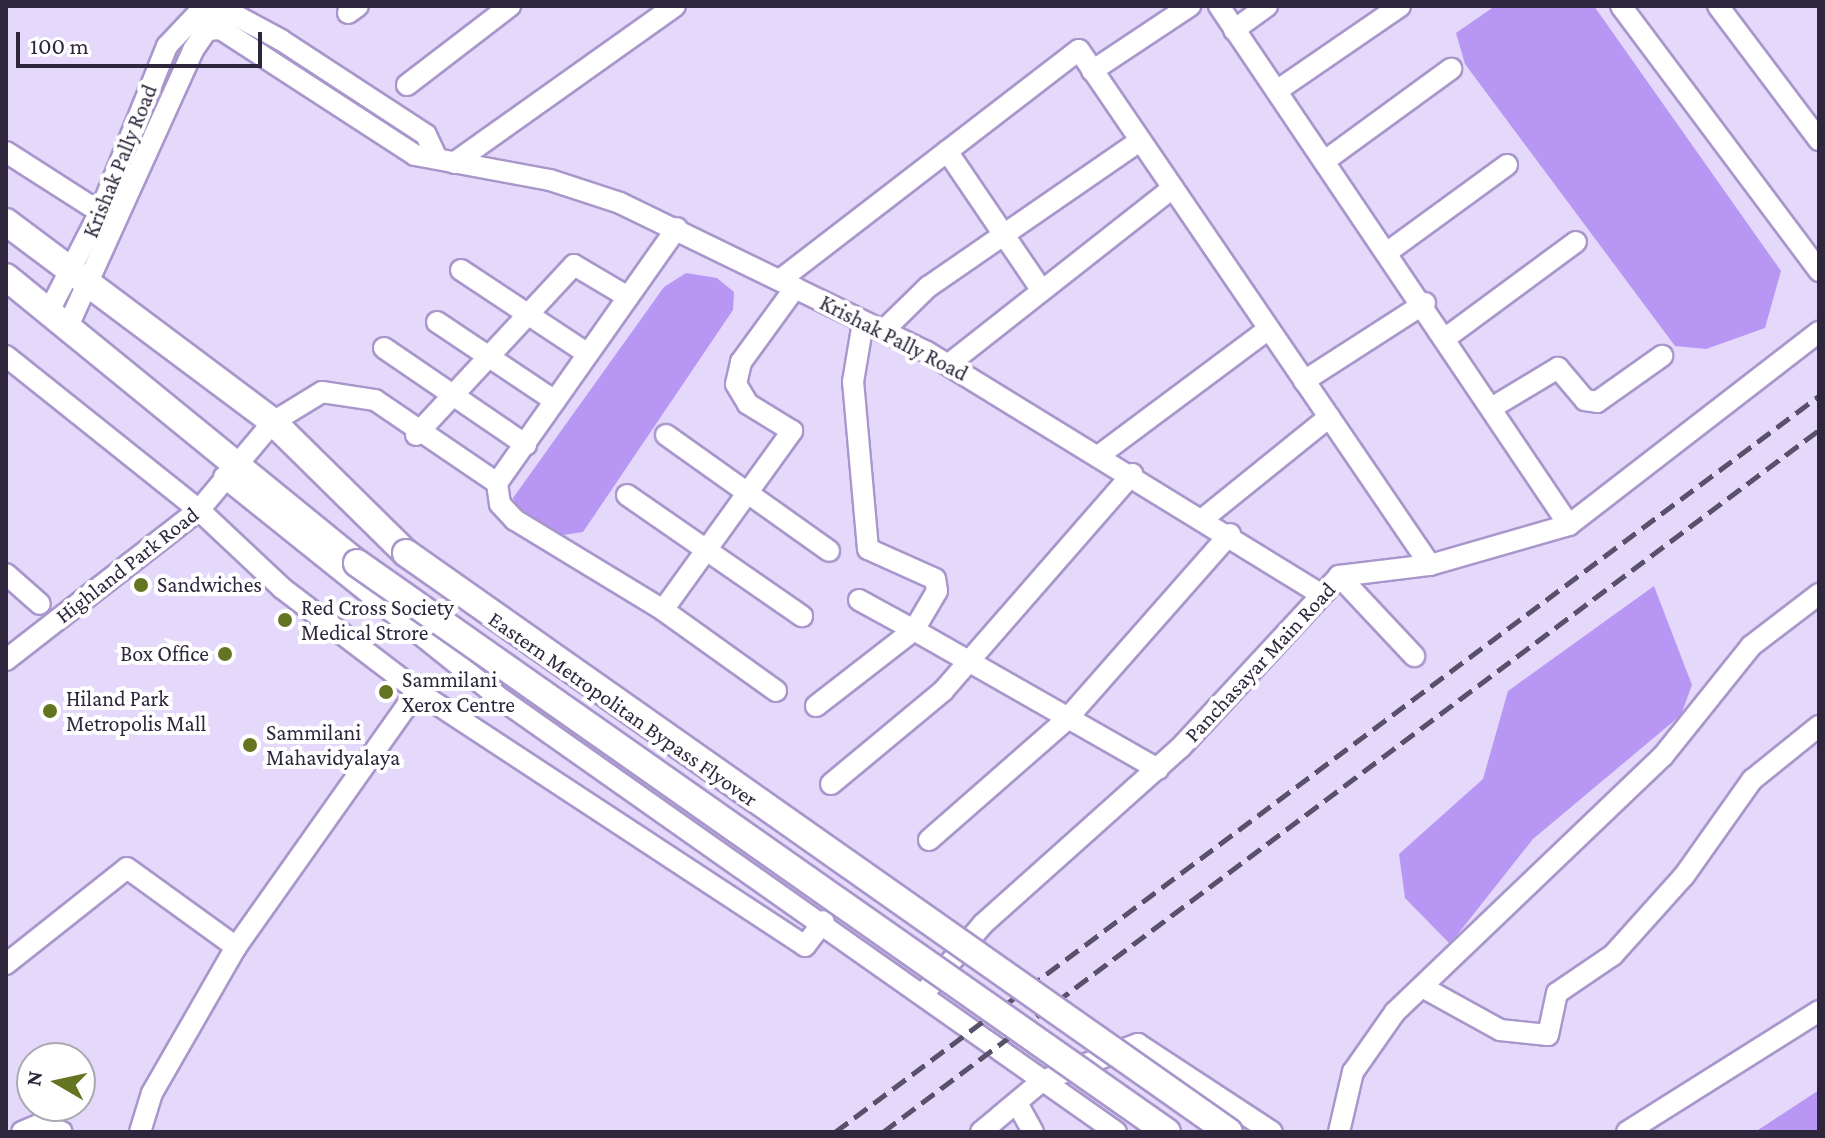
<!DOCTYPE html>
<style>
body{margin:0}
#map{position:relative;width:1825px;height:1138px;overflow:hidden;background:#e4d9fb;font-family:"Crimson Pro",serif}
div>[style]{position:absolute}
[style*='--x']{left:calc(var(--x)*1px);top:calc(var(--y)*1px);width:calc(var(--w)*1px);rotate:calc(var(--a)*1deg)}
.water>*{inset:0;background:#b896f3}
.roads{filter:drop-shadow(2px 0 #a997cc) drop-shadow(-2px 0 #a997cc) drop-shadow(0 2px #a997cc) drop-shadow(0 -2px #a997cc)}
.minor>*{height:20px;margin:-10px;padding:0 10px;transform-origin:10px;border-radius:10px;background:#fff}
.major>*{height:26px;margin:-13px;padding:0 13px;transform-origin:13px;border-radius:13px;background:#fff}
.rail>*{height:5px;margin-top:-2.5px;transform-origin:0;background:repeating-linear-gradient(90deg,#595069 0 16px,transparent 0 24px)}
.bridges{filter:drop-shadow(2px 0 #a997cc) drop-shadow(-2px 0 #a997cc) drop-shadow(0 2px #a997cc) drop-shadow(0 -2px #a997cc)}
.major-bridge>*{height:26px;margin:-13px;padding:0 13px;transform-origin:13px;border-radius:13px;background:#fff}
.dots>*{width:22px;height:22px;translate:-50% -50%;box-sizing:border-box;border:4px solid #fff;border-radius:50%}
span{translate:-50% -50%;white-space:nowrap;text-align:center;line-height:1.15;-webkit-text-stroke:8px #fff;paint-order:stroke}
.street-label{font-size:22px;color:#2e263c}
.poi-label{font-size:22px;color:#2e263c}
.left{translate:0 -50%;text-align:left}
.right{translate:-100% -50%;text-align:right}
.frame{position:absolute;inset:0;border:8px solid #2e263c;pointer-events:none}
.north{position:absolute;left:16px;top:1042px;width:80px;height:80px;box-sizing:border-box;background:#fff;border:2px solid #aba8b1;border-radius:50%;rotate:279deg;font-size:22px;font-weight:700;line-height:32px;text-align:center;color:#2e263c}
.north::after{content:'';display:block;margin:auto;width:28px;height:36px;background:#647421;clip-path:polygon(50% 0,100% 100%,50% 72%,0 100%)}
.scale{position:absolute;left:16px;top:32px;width:246px;height:36px;box-sizing:border-box;border:4px solid #2e263c;border-top:0;padding-left:10px;font-size:24px;line-height:28px;white-space:nowrap;color:#2e263c;-webkit-text-stroke:6px #fff;paint-order:stroke}
</style>
<div id="map">
<div class="water">
<div style="clip-path:polygon(1495px 6px,1594px 6px,1781px 271px,1765px 328px,1706px 349px,1675px 346px,1465px 64px,1456px 33px)"></div>
<div style="clip-path:polygon(686px 273px,717px 278px,734px 292px,733px 310px,583px 532px,556px 536px,520px 512px,513px 498px,664px 287px)"></div>
<div style="clip-path:polygon(1654px 586px,1692px 685px,1681px 715px,1533px 839px,1450px 944px,1405px 898px,1399px 854px,1483px 779px,1508px 691px)"></div>
<div style="clip-path:polygon(1819px 1090px,1819px 1132px,1755px 1132px)"></div>
</div>
<div class="roads">
<div class="minor">
<div style="--x:1219;--y:6;--w:626;--a:56.01"></div>
<div style="--x:1621;--y:6;--w:331;--a:53.2"></div>
<div style="--x:1718;--y:6;--w:168;--a:53"></div>
<div style="--x:348;--y:13;--w:12;--a:-35"></div>
<div style="--x:1234;--y:30;--w:41;--a:-36"></div>
<div style="--x:1092;--y:71;--w:118;--a:-33.6"></div>
<div style="--x:407;--y:85;--w:130;--a:-37.5"></div>
<div style="--x:1278;--y:90;--w:148;--a:-34.5"></div>
<div style="--x:947;--y:151;--w:166;--a:55.8"></div>
<div style="--x:6;--y:152;--w:112;--a:32.6"></div>
<div style="--x:1326;--y:160;--w:155;--a:-36.1"></div>
<div style="--x:454;--y:163;--w:271;--a:-35.4"></div>
<div style="--x:1389;--y:251;--w:146;--a:-36.1"></div>
<div style="--x:461;--y:270;--w:152;--a:33.5"></div>
<div style="--x:780;--y:280;--w:377;--a:-37.6"></div>
<div style="--x:1079;--y:50;--w:623;--a:55.72"></div>
<div style="--x:49;--y:311;--w:111;--a:-62.7"></div>
<div style="--x:100;--y:212;--w:179;--a:-68"></div>
<div style="--x:167;--y:46;--w:47;--a:-46.7"></div>
<div style="--x:199;--y:12;--w:34;--a:3"></div>
<div style="--x:233;--y:14;--w:55;--a:28.4"></div>
<div style="--x:281;--y:40;--w:173;--a:33.2"></div>
<div style="--x:426;--y:135;--w:21;--a:65"></div>
<div style="--x:437;--y:322;--w:142;--a:33.8"></div>
<div style="--x:68;--y:326;--w:303;--a:-65.6"></div>
<div style="--x:193;--y:50;--w:24;--a:-55"></div>
<div style="--x:207;--y:30;--w:14;--a:-4"></div>
<div style="--x:221;--y:29;--w:231;--a:33"></div>
<div style="--x:415;--y:155;--w:137;--a:10.5"></div>
<div style="--x:550;--y:180;--w:74;--a:18.2"></div>
<div style="--x:620;--y:203;--w:341;--a:25.9"></div>
<div style="--x:927;--y:352;--w:462;--a:31.6"></div>
<div style="--x:883;--y:331;--w:63;--a:-44.4"></div>
<div style="--x:928;--y:287;--w:257;--a:-34.6"></div>
<div style="--x:1447;--y:337;--w:160;--a:-36.4"></div>
<div style="--x:384;--y:348;--w:172;--a:34.3"></div>
<div style="--x:6;--y:356;--w:247;--a:38.6"></div>
<div style="--x:199;--y:510;--w:114;--a:43.2"></div>
<div style="--x:282;--y:588;--w:170;--a:37.3"></div>
<div style="--x:417;--y:691;--w:464;--a:33.3"></div>
<div style="--x:805;--y:946;--w:31;--a:-53"></div>
<div style="--x:949;--y:364;--w:285;--a:-38.2"></div>
<div style="--x:1304;--y:381;--w:144;--a:-32.8"></div>
<div style="--x:1493;--y:407;--w:76;--a:-31"></div>
<div style="--x:1558;--y:368;--w:42;--a:49.8"></div>
<div style="--x:1585;--y:400;--w:12;--a:9"></div>
<div style="--x:1597;--y:402;--w:80;--a:-35.3"></div>
<div style="--x:416;--y:435;--w:232;--a:-47.1"></div>
<div style="--x:574;--y:265;--w:63;--a:30.7"></div>
<div style="--x:666;--y:435;--w:200;--a:35.4"></div>
<div style="--x:1101;--y:454;--w:209;--a:-36.7"></div>
<div style="--x:224;--y:477;--w:350;--a:38.7"></div>
<div style="--x:497;--y:696;--w:757;--a:35.16"></div>
<div style="--x:497;--y:483;--w:21;--a:82"></div>
<div style="--x:500;--y:504;--w:22;--a:47"></div>
<div style="--x:515;--y:520;--w:173;--a:31.3"></div>
<div style="--x:663;--y:610;--w:139;--a:35.6"></div>
<div style="--x:627;--y:495;--w:213;--a:34.7"></div>
<div style="--x:1204;--y:518;--w:161;--a:-38.9"></div>
<div style="--x:6;--y:574;--w:45;--a:41.4"></div>
<div style="--x:1339;--y:576;--w:110;--a:46.8"></div>
<div style="--x:859;--y:600;--w:63;--a:28.6"></div>
<div style="--x:914;--y:630;--w:45;--a:-59.5"></div>
<div style="--x:937;--y:591;--w:12;--a:-99"></div>
<div style="--x:935;--y:579;--w:73;--a:-155.9"></div>
<div style="--x:868;--y:549;--w:168;--a:-95.1"></div>
<div style="--x:853;--y:382;--w:61;--a:-80.5"></div>
<div style="--x:663;--y:610;--w:221;--a:-54.2"></div>
<div style="--x:792;--y:431;--w:52;--a:-148.5"></div>
<div style="--x:748;--y:404;--w:23;--a:-121"></div>
<div style="--x:736;--y:384;--w:23;--a:-77"></div>
<div style="--x:741;--y:362;--w:92;--a:-53.9"></div>
<div style="--x:6;--y:660;--w:244;--a:-37.9"></div>
<div style="--x:199;--y:510;--w:115;--a:-49.9"></div>
<div style="--x:273;--y:422;--w:57;--a:-31.5"></div>
<div style="--x:322;--y:392;--w:54;--a:8.6"></div>
<div style="--x:375;--y:400;--w:148;--a:34.2"></div>
<div style="--x:497;--y:483;--w:312;--a:-54.8"></div>
<div style="--x:816;--y:706;--w:124;--a:-37.8"></div>
<div style="--x:914;--y:630;--w:281;--a:29.7"></div>
<div style="--x:831;--y:784;--w:146;--a:-39.7"></div>
<div style="--x:943;--y:691;--w:288;--a:-48.9"></div>
<div style="--x:929;--y:840;--w:182;--a:-41.2"></div>
<div style="--x:1066;--y:720;--w:248;--a:-48.6"></div>
<div style="--x:6;--y:964;--w:154;--a:-38.4"></div>
<div style="--x:127;--y:868;--w:135;--a:35.9"></div>
<div style="--x:1424;--y:988;--w:87;--a:28.9"></div>
<div style="--x:1500;--y:1030;--w:48;--a:5.9"></div>
<div style="--x:1548;--y:1035;--w:43;--a:-77.9"></div>
<div style="--x:1557;--y:993;--w:68;--a:-34.2"></div>
<div style="--x:1613;--y:955;--w:106;--a:-48.1"></div>
<div style="--x:1684;--y:876;--w:118;--a:-54.7"></div>
<div style="--x:1752;--y:780;--w:86;--a:-38.9"></div>
<div style="--x:925;--y:992;--w:89;--a:-49.5"></div>
<div style="--x:983;--y:924;--w:264;--a:-41.8"></div>
<div style="--x:1180;--y:748;--w:234;--a:-47.2"></div>
<div style="--x:1339;--y:576;--w:92;--a:-6.9"></div>
<div style="--x:1430;--y:565;--w:145;--a:-16.1"></div>
<div style="--x:1569;--y:525;--w:316;--a:-37.7"></div>
<div style="--x:1017;--y:1103;--w:33;--a:61"></div>
<div style="--x:22;--y:1132;--w:21;--a:-23"></div>
<div style="--x:41;--y:1124;--w:22;--a:21"></div>
<div style="--x:140;--y:1132;--w:41;--a:-72.9"></div>
<div style="--x:152;--y:1093;--w:168;--a:-60.1"></div>
<div style="--x:236;--y:947;--w:314;--a:-54.7"></div>
<div style="--x:981;--y:1132;--w:80;--a:-39.9"></div>
<div style="--x:1042;--y:1081;--w:103;--a:-21.1"></div>
<div style="--x:1138;--y:1044;--w:160;--a:33.3"></div>
<div style="--x:1339;--y:1132;--w:62;--a:-76.9"></div>
<div style="--x:1353;--y:1072;--w:73;--a:-55"></div>
<div style="--x:1395;--y:1012;--w:371;--a:-43.7"></div>
<div style="--x:1663;--y:756;--w:141;--a:-51.3"></div>
<div style="--x:1751;--y:646;--w:86;--a:-37.4"></div>
<div style="--x:1627;--y:1132;--w:227;--a:-32.2"></div>
</div>
<div class="major">
<div style="--x:6;--y:222;--w:334;--a:36.8"></div>
<div style="--x:273;--y:422;--w:187;--a:44.6"></div>
<div style="--x:6;--y:277;--w:453;--a:39.2"></div>
</div>
</div>
<div class="rail">
<div style="--x:835;--y:1132;--w:1229;--a:-36.8"></div>
<div style="--x:883;--y:1132;--w:1170;--a:-36.87"></div>
</div>
<div class="bridges">
<div class="major-bridge">
<div style="--x:406;--y:553;--w:1006;--a:35.13"></div>
<div style="--x:357;--y:563;--w:990;--a:35.09"></div>
</div>
</div>
<div class="dots">
<div style="left:141px;top:585px;background:#647421"></div>
<div style="left:285px;top:620px;background:#647421"></div>
<div style="left:225px;top:654px;background:#647421"></div>
<div style="left:386px;top:692px;background:#647421"></div>
<div style="left:50px;top:711px;background:#647421"></div>
<div style="left:250px;top:745px;background:#647421"></div>
</div>
<div class="street-label">
<span style="left:120px;top:161px;rotate:-68deg">Krishak Pally Road</span>
<span style="left:894px;top:338px;rotate:27deg">Krishak Pally Road</span>
<span style="left:127px;top:565px;rotate:-38deg">Highland Park Road</span>
<span style="left:1260px;top:662px;rotate:-47deg">Panchasayar Main Road</span>
<span style="left:623px;top:709px;rotate:35deg">Eastern Metropolitan Bypass Flyover</span>
</div>
<div class="poi-label">
<span class="left" style="left:157px;top:585px">Sandwiches</span>
<span class="left" style="left:301px;top:620px">Red Cross Society<br>Medical Strore</span>
<span class="right" style="left:209px;top:654px">Box Office</span>
<span class="left" style="left:402px;top:692px">Sammilani<br>Xerox Centre</span>
<span class="left" style="left:66px;top:711px">Hiland Park<br>Metropolis Mall</span>
<span class="left" style="left:266px;top:745px">Sammilani<br>Mahavidyalaya</span>
</div>
<div class="frame"></div>
<div class="north">N</div>
<div class="scale">100 m</div>
</div>
